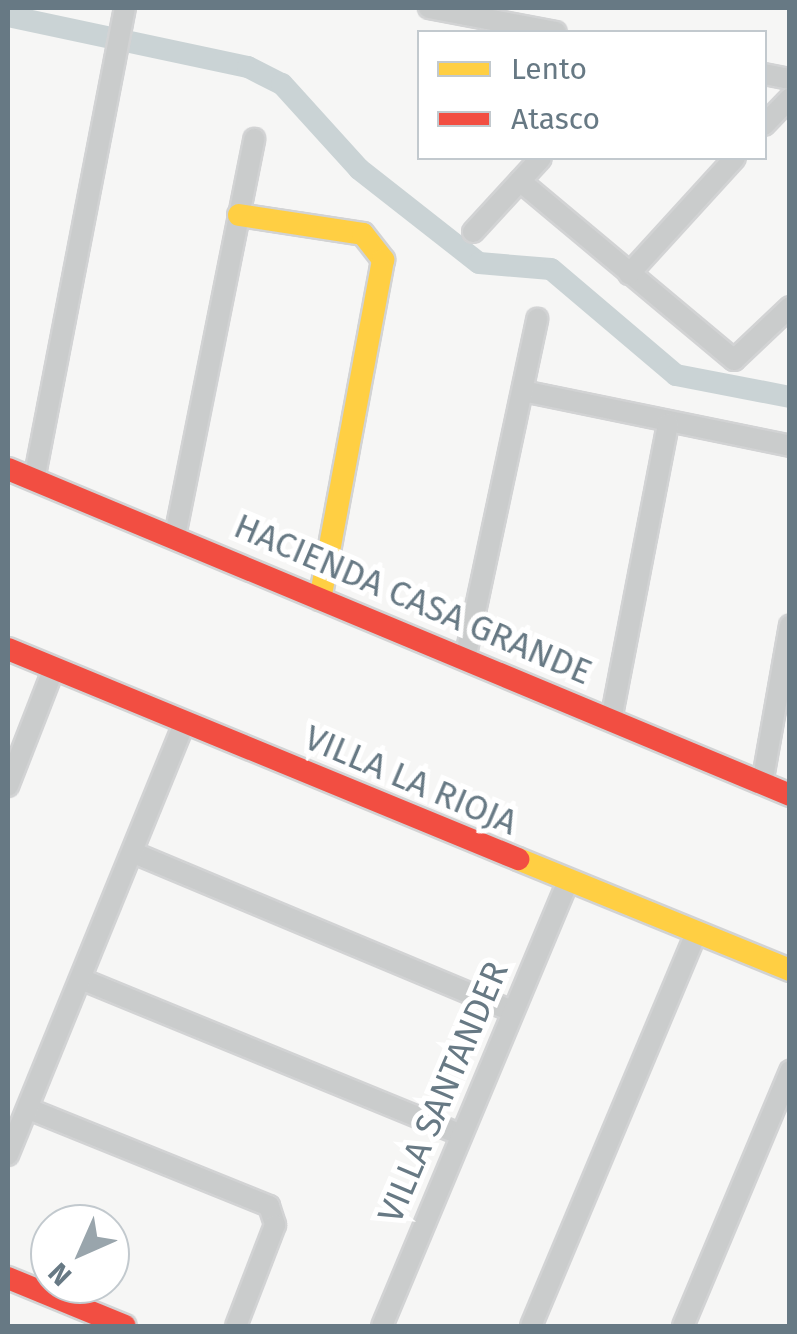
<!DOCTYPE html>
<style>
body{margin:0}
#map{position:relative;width:797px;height:1334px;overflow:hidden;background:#f6f6f5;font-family:"Fira Sans",sans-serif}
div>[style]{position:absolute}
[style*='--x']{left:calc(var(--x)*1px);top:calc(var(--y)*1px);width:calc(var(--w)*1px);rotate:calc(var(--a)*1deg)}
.canal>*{height:22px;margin:-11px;padding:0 11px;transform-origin:11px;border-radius:11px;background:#cad3d5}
.roads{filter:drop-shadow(2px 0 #d2d3d4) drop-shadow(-2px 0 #d2d3d4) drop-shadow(0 2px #d2d3d4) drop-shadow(0 -2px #d2d3d4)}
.street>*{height:20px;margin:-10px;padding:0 10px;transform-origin:10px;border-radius:10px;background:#cacccc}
.slow>*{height:22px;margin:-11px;padding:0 11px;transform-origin:11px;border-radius:11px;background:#ffcf43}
.jam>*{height:22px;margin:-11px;padding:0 11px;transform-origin:11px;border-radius:11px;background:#f24e42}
span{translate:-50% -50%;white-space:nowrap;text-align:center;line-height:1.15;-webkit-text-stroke:10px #fff;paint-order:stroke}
.street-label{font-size:35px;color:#677984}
.frame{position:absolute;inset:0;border:10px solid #677984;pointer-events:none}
.legend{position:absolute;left:417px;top:30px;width:350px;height:130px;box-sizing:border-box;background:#fff;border:2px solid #c2c9ce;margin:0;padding:12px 18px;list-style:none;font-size:30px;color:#677984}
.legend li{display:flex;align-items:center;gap:20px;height:50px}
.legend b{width:50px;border:2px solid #c2c9ce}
.north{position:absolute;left:30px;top:1204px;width:100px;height:100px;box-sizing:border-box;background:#fff;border:2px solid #c2c9ce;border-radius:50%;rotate:225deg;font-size:28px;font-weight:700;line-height:40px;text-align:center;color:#677984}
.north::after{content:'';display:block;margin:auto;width:35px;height:45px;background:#99a5ac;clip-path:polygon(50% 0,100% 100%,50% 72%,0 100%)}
</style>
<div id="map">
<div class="canal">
<div style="--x:8;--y:16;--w:245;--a:12"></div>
<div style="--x:248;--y:67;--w:38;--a:27"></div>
<div style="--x:282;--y:84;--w:115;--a:47.8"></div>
<div style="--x:359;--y:169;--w:152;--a:38.1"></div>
<div style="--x:479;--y:263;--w:72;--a:4.8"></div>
<div style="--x:551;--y:269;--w:164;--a:40.3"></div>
<div style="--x:676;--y:375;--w:116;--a:10.9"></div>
</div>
<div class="roads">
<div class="street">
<div style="--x:429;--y:8;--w:129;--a:10.7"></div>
<div style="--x:764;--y:74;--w:26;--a:11"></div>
<div style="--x:764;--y:125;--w:37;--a:-46"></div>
<div style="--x:520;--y:181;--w:279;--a:39.9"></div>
<div style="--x:734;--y:360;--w:77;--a:-43.4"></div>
<div style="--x:473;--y:232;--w:100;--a:-47.4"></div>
<div style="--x:629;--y:274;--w:157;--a:-47.6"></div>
<div style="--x:523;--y:391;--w:273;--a:11.6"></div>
<div style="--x:34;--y:480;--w:481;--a:-79.1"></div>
<div style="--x:175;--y:536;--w:405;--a:-78.7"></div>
<div style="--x:465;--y:659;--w:348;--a:-78"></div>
<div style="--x:611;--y:720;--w:302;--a:-79.1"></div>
<div style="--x:762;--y:784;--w:161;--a:-80"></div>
<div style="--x:8;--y:786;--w:127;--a:-68.7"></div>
<div style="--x:134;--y:853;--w:410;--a:22.7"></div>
<div style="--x:81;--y:979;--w:408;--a:22.3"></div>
<div style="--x:29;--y:1109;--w:259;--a:22"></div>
<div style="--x:269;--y:1206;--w:20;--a:72"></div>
<div style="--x:275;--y:1225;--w:108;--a:111.1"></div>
<div style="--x:8;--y:1155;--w:466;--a:-67.8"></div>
<div style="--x:382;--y:1326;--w:480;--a:-67.3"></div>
<div style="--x:531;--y:1326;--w:428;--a:-67.2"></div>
<div style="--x:683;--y:1326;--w:277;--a:-67.2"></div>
</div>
<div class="slow">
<div style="--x:239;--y:215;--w:125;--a:8.7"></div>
<div style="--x:363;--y:234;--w:33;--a:52"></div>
<div style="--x:383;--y:260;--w:345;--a:100.5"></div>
<div style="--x:518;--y:859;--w:294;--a:22.2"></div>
</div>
<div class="jam">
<div style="--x:8;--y:469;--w:847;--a:22.63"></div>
<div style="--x:8;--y:649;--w:552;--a:22.38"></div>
<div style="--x:8;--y:1278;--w:126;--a:22.3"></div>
</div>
</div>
<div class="street-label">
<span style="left:413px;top:599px;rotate:23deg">HACIENDA CASA GRANDE</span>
<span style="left:411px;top:780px;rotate:23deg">VILLA LA RIOJA</span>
<span style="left:443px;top:1092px;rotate:-67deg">VILLA SANTANDER</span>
</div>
<div class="frame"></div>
<ul class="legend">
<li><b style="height:12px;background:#ffcf43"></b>Lento</li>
<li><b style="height:12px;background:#f24e42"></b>Atasco</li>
</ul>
<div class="north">N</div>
</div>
